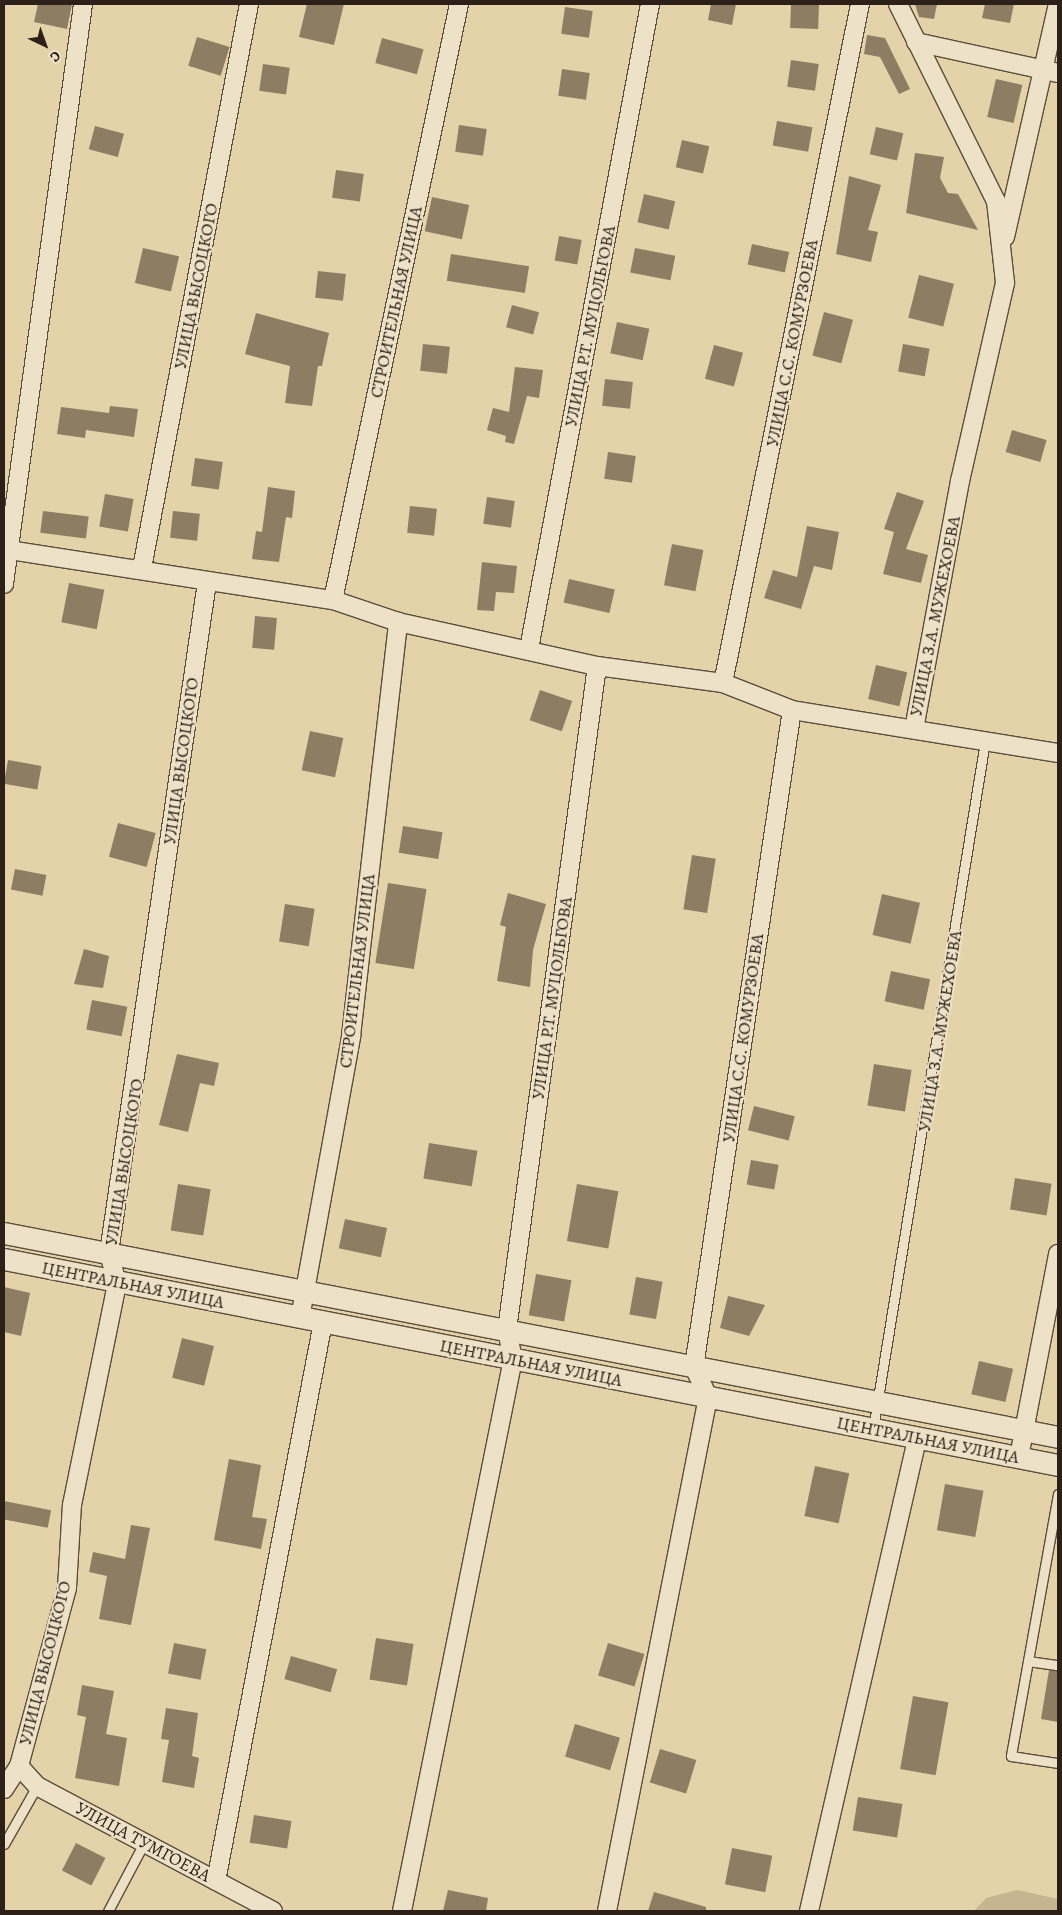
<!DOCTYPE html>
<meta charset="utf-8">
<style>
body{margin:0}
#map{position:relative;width:1062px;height:1915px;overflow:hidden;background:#e4d3a9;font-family:Alegreya,serif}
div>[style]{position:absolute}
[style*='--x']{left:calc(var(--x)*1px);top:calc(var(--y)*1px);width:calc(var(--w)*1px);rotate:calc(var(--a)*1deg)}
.green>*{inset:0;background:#c5b590}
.building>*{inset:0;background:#8c7d63;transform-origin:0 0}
.roads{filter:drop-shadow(1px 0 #5b4d3c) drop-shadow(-1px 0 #5b4d3c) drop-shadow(0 1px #5b4d3c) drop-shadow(0 -1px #5b4d3c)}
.service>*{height:9px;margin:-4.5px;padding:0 4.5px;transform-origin:4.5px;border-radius:4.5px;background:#ede2c7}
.minor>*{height:18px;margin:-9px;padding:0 9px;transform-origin:9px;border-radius:9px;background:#ede2c7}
.tertiary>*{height:21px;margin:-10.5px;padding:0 10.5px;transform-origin:10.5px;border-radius:10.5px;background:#ede2c7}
span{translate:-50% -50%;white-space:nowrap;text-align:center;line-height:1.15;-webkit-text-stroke:4px #ede2c7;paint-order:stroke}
.street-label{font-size:18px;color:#2d2018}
.frame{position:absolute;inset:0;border:5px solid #2d2018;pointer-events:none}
.north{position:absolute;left:20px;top:20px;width:50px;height:50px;-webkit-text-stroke:4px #ede2c7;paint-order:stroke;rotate:138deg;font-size:14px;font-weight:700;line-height:20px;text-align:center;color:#2d2018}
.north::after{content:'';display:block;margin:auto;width:18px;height:22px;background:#2d2018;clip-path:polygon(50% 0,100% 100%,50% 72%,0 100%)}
</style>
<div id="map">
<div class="green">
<div style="clip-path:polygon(1017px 1890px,1058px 1899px,1058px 1911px,974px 1911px,986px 1898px)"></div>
</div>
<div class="building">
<div style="clip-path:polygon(38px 4px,72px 4px,67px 29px,34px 22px)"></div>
<div style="clip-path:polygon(307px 4px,344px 4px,334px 45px,299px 37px)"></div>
<div style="clip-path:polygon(711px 4px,736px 4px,732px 25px,708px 20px)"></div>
<div style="left:791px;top:4px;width:28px;height:24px;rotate:2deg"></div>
<div style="clip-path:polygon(915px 4px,937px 4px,934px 19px,919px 17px)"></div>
<div style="clip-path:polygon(985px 4px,1014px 4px,1010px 23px,982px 18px)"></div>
<div style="left:565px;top:7px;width:28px;height:27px;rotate:8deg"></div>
<div style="clip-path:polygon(867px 35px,885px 38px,910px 89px,899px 94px,880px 57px,864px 54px)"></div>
<div style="left:197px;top:37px;width:34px;height:30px;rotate:17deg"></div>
<div style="left:382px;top:38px;width:43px;height:26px;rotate:15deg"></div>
<div style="left:791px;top:60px;width:28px;height:27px;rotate:8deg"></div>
<div style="left:263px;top:64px;width:27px;height:27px;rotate:8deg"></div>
<div style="left:562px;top:69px;width:28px;height:27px;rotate:8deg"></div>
<div style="left:996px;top:79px;width:27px;height:39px;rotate:13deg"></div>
<div style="left:777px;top:121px;width:36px;height:25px;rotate:10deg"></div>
<div style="left:459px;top:125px;width:28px;height:27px;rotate:8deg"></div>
<div style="left:95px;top:126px;width:30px;height:24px;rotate:15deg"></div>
<div style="left:876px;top:127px;width:28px;height:28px;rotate:13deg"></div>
<div style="left:682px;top:140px;width:28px;height:28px;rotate:13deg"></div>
<div style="clip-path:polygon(915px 153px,944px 157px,940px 178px,948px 193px,958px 194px,978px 230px,906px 213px)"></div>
<div style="left:336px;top:170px;width:28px;height:28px;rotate:8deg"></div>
<div style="clip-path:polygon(849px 176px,881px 185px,868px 230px,878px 232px,871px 262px,836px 254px)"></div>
<div style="left:644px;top:194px;width:32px;height:29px;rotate:13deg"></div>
<div style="left:432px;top:197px;width:38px;height:35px;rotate:12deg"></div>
<div style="left:559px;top:236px;width:23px;height:25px;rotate:10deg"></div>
<div style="left:752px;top:244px;width:38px;height:21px;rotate:12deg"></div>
<div style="left:143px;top:248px;width:37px;height:36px;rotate:13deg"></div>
<div style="left:635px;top:248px;width:41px;height:25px;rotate:11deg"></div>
<div style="left:451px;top:254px;width:79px;height:27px;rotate:9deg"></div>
<div style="left:318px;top:271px;width:28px;height:27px;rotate:6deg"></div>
<div style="left:919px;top:275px;width:36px;height:44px;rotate:14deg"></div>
<div style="left:512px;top:305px;width:28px;height:23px;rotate:15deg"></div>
<div style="left:824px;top:312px;width:30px;height:45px;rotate:15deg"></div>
<div style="clip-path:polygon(256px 313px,329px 333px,322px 366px,318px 366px,312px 406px,285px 403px,290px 366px,245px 354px)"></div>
<div style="left:617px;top:322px;width:33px;height:32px;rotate:12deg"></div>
<div style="left:423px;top:344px;width:27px;height:27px;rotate:6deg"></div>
<div style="left:903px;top:344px;width:27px;height:28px;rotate:10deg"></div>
<div style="left:714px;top:345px;width:30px;height:35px;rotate:15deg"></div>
<div style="clip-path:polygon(515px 367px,543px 370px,539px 398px,527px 396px,514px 444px,505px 442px,506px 436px,487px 430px,493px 408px,509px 412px)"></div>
<div style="left:605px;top:379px;width:28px;height:27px;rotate:6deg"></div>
<div style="clip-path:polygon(110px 406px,138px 409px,134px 437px,86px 430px,85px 438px,57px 434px,61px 407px,109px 413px)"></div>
<div style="left:1012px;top:430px;width:36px;height:23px;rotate:16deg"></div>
<div style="left:608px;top:452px;width:28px;height:27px;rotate:8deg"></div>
<div style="left:195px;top:458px;width:28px;height:28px;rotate:8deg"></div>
<div style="clip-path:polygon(268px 487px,295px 491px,292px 518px,286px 517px,279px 562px,252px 559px,256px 531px,262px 532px)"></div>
<div style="clip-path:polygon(897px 492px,924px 501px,906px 549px,928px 555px,921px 583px,883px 574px,894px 532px,884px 529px)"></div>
<div style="left:105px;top:494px;width:29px;height:33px;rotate:10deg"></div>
<div style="left:487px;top:497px;width:28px;height:27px;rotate:8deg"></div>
<div style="left:410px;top:506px;width:27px;height:27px;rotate:6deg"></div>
<div style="left:43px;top:511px;width:46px;height:22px;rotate:7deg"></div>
<div style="left:173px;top:511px;width:27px;height:27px;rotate:6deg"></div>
<div style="clip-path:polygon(807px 526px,839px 532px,832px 570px,814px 566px,801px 609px,764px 598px,773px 570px,797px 577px)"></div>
<div style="left:672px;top:544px;width:32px;height:42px;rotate:11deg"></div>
<div style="clip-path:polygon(482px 562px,517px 566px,514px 593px,496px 592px,494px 611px,477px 610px)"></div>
<div style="left:569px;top:579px;width:47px;height:24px;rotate:13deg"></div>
<div style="left:69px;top:583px;width:36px;height:40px;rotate:11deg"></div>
<div style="left:255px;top:616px;width:22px;height:32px;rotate:5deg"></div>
<div style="left:876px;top:665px;width:32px;height:35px;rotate:13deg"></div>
<div style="left:540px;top:690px;width:34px;height:32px;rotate:19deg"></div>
<div style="left:310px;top:731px;width:34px;height:40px;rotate:12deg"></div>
<div style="left:8px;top:760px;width:34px;height:24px;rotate:10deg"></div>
<div style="left:118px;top:823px;width:39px;height:35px;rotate:15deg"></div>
<div style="left:403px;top:826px;width:40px;height:27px;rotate:9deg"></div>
<div style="left:692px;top:855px;width:24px;height:55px;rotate:9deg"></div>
<div style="left:15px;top:869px;width:32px;height:21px;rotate:11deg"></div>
<div style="left:388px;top:883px;width:39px;height:81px;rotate:9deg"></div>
<div style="clip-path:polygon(508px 893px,546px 904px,533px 950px,530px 987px,497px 981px,506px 927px,500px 925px)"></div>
<div style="left:882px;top:894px;width:39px;height:42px;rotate:13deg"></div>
<div style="left:285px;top:904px;width:30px;height:38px;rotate:9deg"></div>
<div style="clip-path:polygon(84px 949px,109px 956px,103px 988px,74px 984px)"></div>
<div style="left:891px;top:971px;width:40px;height:31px;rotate:12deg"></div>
<div style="left:92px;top:1000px;width:36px;height:30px;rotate:11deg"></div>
<div style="clip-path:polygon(177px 1054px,219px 1063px,214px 1086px,200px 1083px,188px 1132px,159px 1125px)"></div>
<div style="left:874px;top:1064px;width:38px;height:42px;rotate:9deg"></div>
<div style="left:754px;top:1106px;width:42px;height:25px;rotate:14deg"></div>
<div style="left:429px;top:1143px;width:49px;height:36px;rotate:9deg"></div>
<div style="left:751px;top:1160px;width:28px;height:25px;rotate:10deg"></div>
<div style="left:1015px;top:1178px;width:37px;height:32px;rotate:9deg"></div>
<div style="left:178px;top:1184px;width:33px;height:47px;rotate:9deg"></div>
<div style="left:577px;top:1184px;width:42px;height:58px;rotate:10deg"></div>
<div style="left:345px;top:1219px;width:43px;height:30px;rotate:12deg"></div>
<div style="left:536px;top:1274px;width:36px;height:42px;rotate:10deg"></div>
<div style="left:636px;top:1277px;width:27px;height:38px;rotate:10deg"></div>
<div style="clip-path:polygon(4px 1287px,30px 1293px,21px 1336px,4px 1332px)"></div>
<div style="clip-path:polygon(728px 1296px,765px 1305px,749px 1336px,720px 1328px)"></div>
<div style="left:182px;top:1338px;width:33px;height:41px;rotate:14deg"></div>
<div style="left:979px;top:1361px;width:35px;height:34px;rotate:13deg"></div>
<div style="clip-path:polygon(229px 1459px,261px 1465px,252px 1517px,267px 1519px,261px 1549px,214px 1540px)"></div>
<div style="left:815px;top:1466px;width:35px;height:51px;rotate:12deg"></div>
<div style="left:945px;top:1484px;width:39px;height:47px;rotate:10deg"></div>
<div style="left:4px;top:1501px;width:48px;height:18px;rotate:11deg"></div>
<div style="clip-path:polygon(131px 1525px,150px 1528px,131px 1625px,99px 1619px,107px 1576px,89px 1572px,93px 1552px,125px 1559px)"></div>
<div style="left:376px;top:1638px;width:38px;height:42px;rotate:9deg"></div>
<div style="left:174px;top:1643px;width:33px;height:31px;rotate:11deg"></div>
<div style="left:608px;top:1643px;width:38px;height:34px;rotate:17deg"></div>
<div style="left:291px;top:1656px;width:48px;height:24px;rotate:16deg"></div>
<div style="clip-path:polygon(1049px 1670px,1058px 1671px,1058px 1722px,1041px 1719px)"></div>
<div style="clip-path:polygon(82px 1685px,114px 1691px,106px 1734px,127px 1738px,119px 1786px,75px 1778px,86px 1717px,77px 1715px)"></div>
<div style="left:913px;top:1696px;width:36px;height:74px;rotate:10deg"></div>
<div style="clip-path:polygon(166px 1708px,198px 1713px,192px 1756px,199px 1758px,194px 1788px,162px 1782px,169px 1740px,161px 1739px)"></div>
<div style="left:575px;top:1724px;width:47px;height:34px;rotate:17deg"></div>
<div style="left:660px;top:1749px;width:38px;height:35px;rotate:17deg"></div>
<div style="left:858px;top:1797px;width:45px;height:34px;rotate:9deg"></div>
<div style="left:254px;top:1815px;width:38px;height:28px;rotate:9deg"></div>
<div style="left:76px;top:1843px;width:33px;height:31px;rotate:27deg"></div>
<div style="left:732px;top:1848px;width:41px;height:37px;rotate:11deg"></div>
<div style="clip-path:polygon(448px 1890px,488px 1898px,486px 1911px,443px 1911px)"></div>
<div style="clip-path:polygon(654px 1892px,706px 1907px,706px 1911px,648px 1911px)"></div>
</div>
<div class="roads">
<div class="service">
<div style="--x:873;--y:1429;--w:697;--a:-80.75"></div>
<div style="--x:1058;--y:1494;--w:266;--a:100.2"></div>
<div style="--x:1011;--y:1756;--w:48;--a:8.5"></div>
<div style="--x:1028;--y:1661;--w:30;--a:8"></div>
<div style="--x:4;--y:1844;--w:67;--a:-60.4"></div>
<div style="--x:108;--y:1911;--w:77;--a:-62.1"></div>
</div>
<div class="minor">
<div style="--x:898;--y:4;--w:220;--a:63.6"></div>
<div style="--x:996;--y:201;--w:82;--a:83.7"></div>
<div style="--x:1005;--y:283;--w:203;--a:102.8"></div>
<div style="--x:960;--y:481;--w:251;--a:100.5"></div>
<div style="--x:916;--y:42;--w:145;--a:12.3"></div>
<div style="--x:1005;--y:237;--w:239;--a:-77.2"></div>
<div style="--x:9;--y:550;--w:328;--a:8.8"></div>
<div style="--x:333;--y:600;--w:69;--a:18.7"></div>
<div style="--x:398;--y:622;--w:204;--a:12.5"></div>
<div style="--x:597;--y:666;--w:127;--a:7.7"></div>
<div style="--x:723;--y:683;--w:74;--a:21.4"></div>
<div style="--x:792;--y:710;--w:269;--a:9.2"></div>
<div style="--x:142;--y:568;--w:574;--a:-79.26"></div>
<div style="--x:4;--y:584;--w:585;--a:-82.24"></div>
<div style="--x:333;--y:600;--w:609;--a:-78.06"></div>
<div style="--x:529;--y:649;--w:656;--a:-79.37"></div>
<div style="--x:723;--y:683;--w:693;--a:-78.59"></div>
<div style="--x:300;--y:1318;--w:287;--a:-79.7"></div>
<div style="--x:351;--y:1036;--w:417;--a:-83.5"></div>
<div style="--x:1019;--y:1457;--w:207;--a:-79.1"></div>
<div style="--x:19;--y:1766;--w:27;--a:48"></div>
<div style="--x:37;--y:1786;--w:267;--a:27.9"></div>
<div style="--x:4;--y:1789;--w:27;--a:-57"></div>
<div style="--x:19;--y:1766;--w:184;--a:-74.9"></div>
<div style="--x:67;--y:1588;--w:83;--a:-86.6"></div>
<div style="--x:72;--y:1505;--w:227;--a:-78.5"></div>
<div style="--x:117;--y:1283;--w:31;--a:-105"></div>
<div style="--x:109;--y:1253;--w:678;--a:-81.69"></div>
<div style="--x:216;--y:1881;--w:569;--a:-79.16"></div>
<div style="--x:402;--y:1911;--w:563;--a:-78.63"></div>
<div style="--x:513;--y:1359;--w:30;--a:-102"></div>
<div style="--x:507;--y:1330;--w:670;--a:-82.28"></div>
<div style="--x:607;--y:1911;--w:524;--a:-78.88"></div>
<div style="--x:708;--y:1397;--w:33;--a:-115"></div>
<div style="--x:694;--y:1367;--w:664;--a:-81.52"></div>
<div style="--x:809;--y:1911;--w:485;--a:-77.1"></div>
</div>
<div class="tertiary">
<div style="--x:4;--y:1233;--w:1074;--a:10.95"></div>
<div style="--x:4;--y:1259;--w:1074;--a:11.06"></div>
</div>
</div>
<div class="street-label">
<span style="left:196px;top:286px;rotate:-79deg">УЛИЦА ВЫСОЦКОГО</span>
<span style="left:396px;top:302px;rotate:-78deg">СТРОИТЕЛЬНАЯ УЛИЦА</span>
<span style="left:590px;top:326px;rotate:-79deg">УЛИЦА Р.Т. МУЦОЛЬГОВА</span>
<span style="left:792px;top:343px;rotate:-79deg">УЛИЦА С.С. КОМУРЗОЕВА</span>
<span style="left:935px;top:616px;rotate:-79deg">УЛИЦА З.А. МУЖЕХОЕВА</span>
<span style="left:181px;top:761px;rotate:-82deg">УЛИЦА ВЫСОЦКОГО</span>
<span style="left:357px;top:971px;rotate:-83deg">СТРОИТЕЛЬНАЯ УЛИЦА</span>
<span style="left:552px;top:998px;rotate:-82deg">УЛИЦА Р.Т. МУЦОЛЬГОВА</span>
<span style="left:940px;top:1031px;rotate:-81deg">УЛИЦА З.А. МУЖЕХОЕВА</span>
<span style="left:743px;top:1038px;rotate:-82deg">УЛИЦА С.С. КОМУРЗОЕВА</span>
<span style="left:124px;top:1162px;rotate:-81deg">УЛИЦА ВЫСОЦКОГО</span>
<span style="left:133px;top:1285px;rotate:11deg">ЦЕНТРАЛЬНАЯ УЛИЦА</span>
<span style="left:531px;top:1363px;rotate:11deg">ЦЕНТРАЛЬНАЯ УЛИЦА</span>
<span style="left:928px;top:1440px;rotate:11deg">ЦЕНТРАЛЬНАЯ УЛИЦА</span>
<span style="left:45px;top:1663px;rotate:-76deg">УЛИЦА ВЫСОЦКОГО</span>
<span style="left:143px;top:1842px;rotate:28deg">УЛИЦА ТУМГОЕВА</span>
</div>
<div class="frame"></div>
<div class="north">С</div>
</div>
